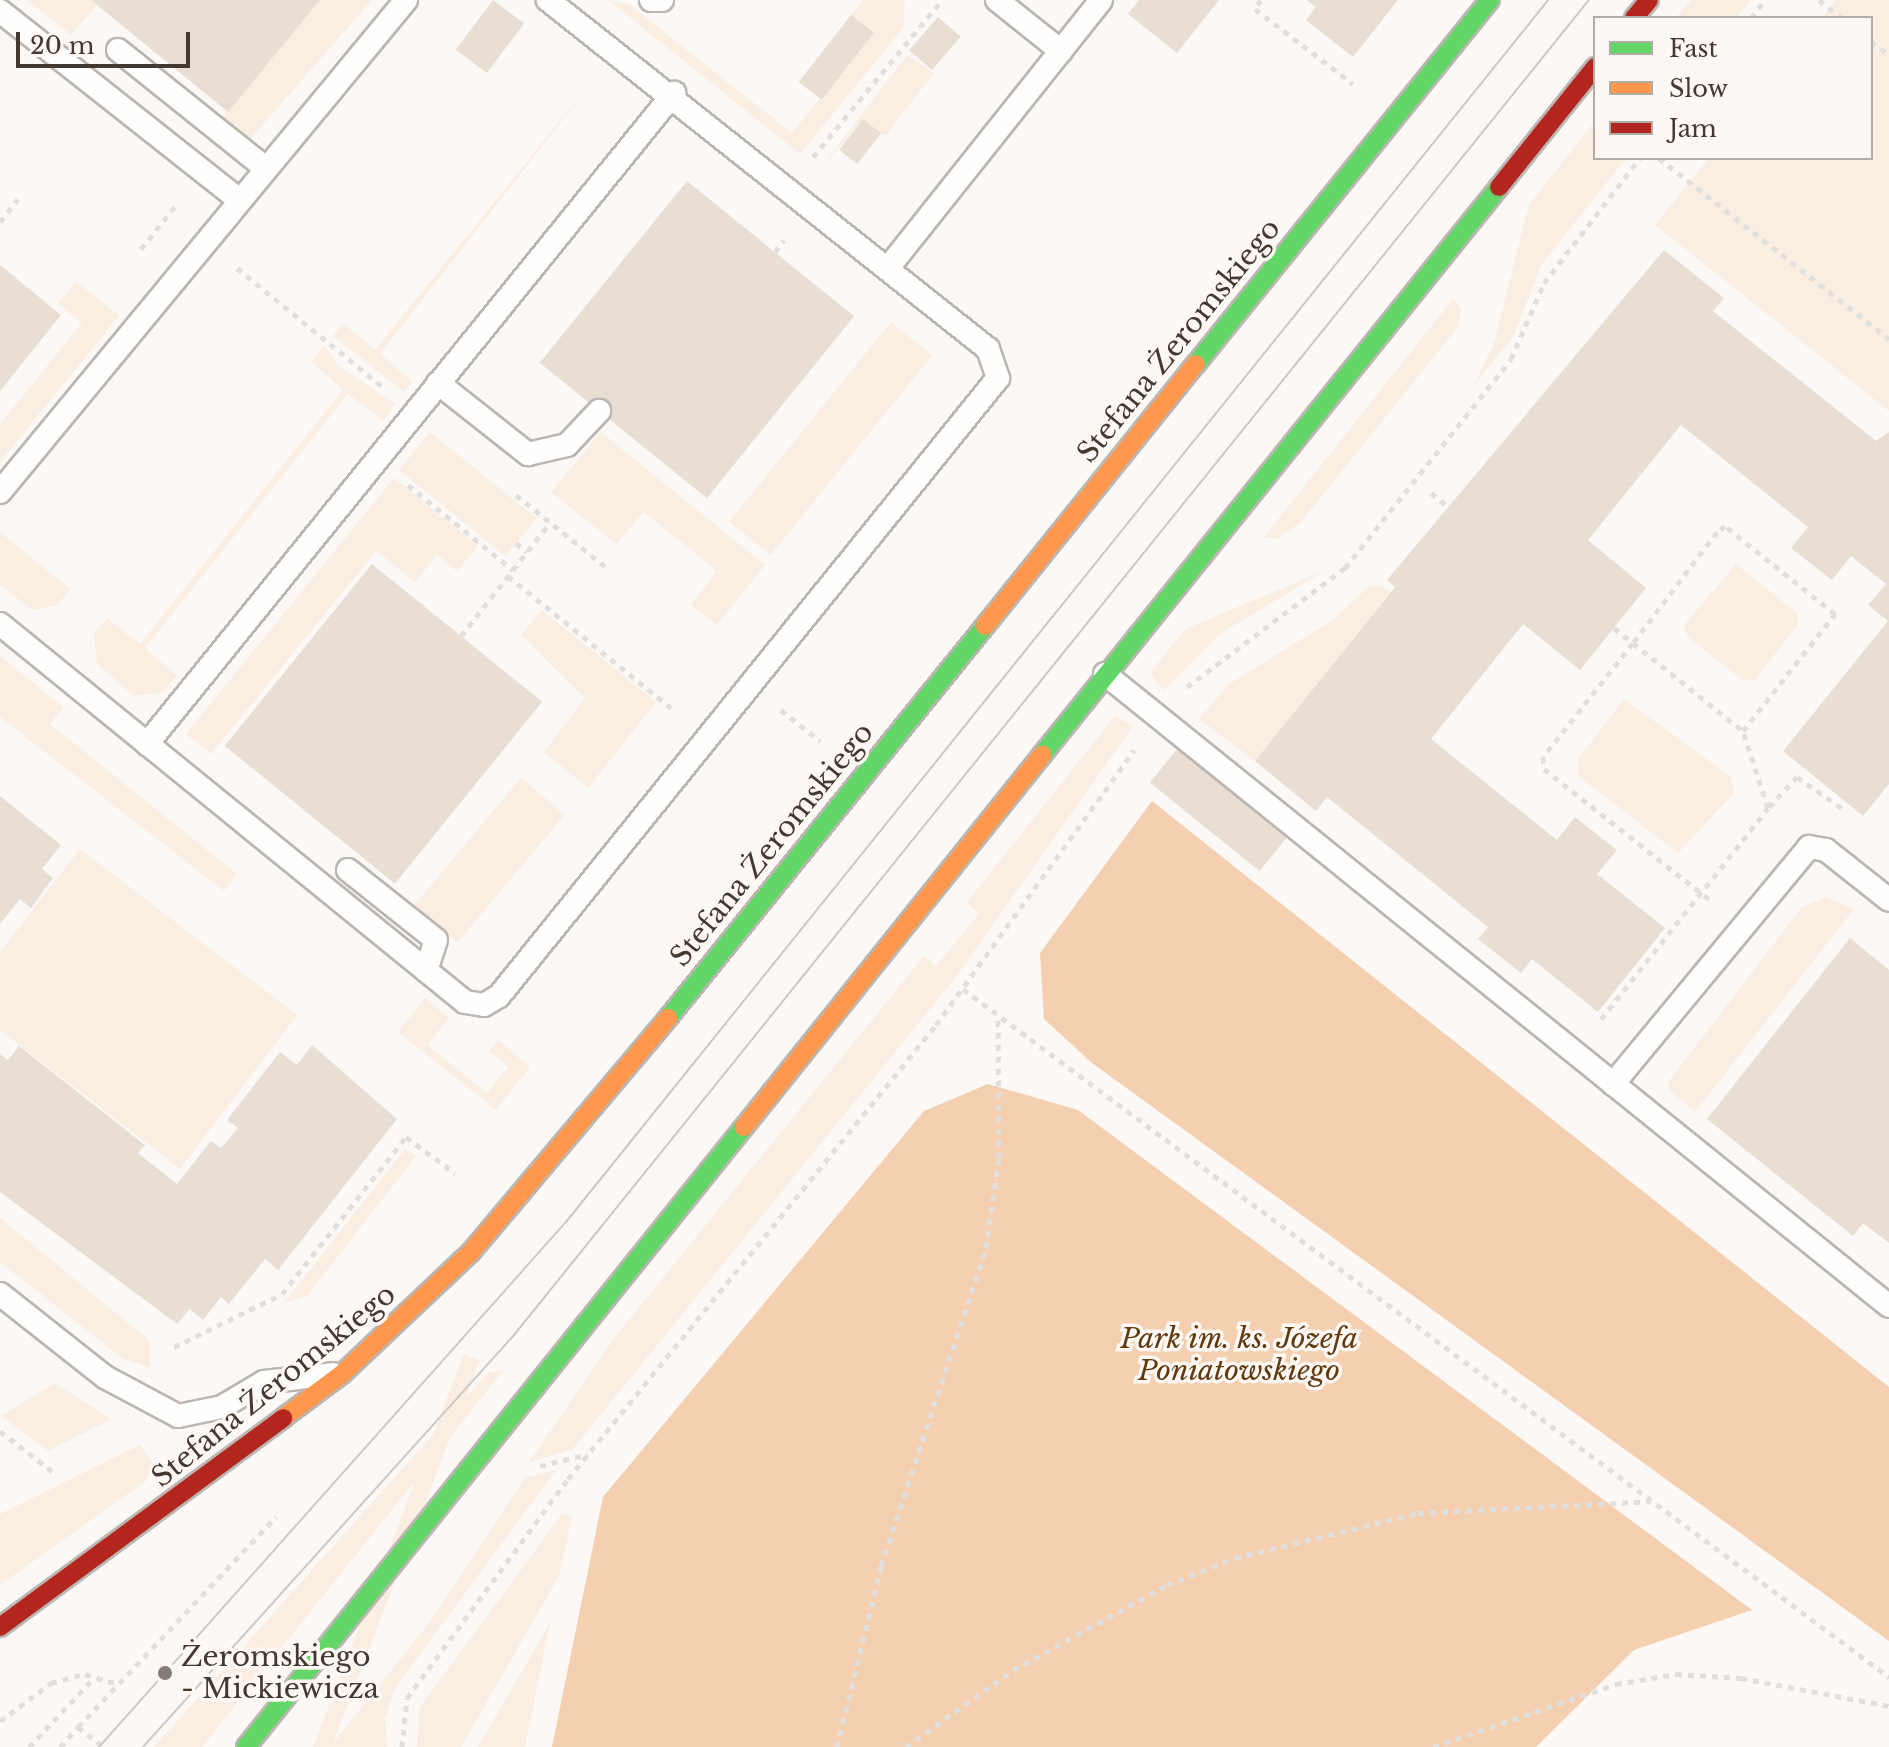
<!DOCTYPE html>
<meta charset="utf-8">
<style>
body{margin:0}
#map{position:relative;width:1889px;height:1747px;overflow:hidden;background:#fbf8f6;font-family:"Libre Baskerville",serif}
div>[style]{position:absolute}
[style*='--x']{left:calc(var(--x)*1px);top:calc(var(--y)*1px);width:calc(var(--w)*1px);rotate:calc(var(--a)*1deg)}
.green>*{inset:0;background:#faede2;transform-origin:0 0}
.forest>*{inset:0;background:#f4d0b1}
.building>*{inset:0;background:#e8ded4;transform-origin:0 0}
.path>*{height:5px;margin-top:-2.5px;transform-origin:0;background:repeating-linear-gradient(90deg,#e2e0df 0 6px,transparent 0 12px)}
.roads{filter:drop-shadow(2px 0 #bcb6b2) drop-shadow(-2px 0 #bcb6b2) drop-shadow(0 2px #bcb6b2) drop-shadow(0 -2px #bcb6b2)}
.lane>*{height:22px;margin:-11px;padding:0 11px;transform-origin:11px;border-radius:11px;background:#fefefe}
.fast>*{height:18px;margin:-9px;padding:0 9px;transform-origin:9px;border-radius:9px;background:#63d668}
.slow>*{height:18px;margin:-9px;padding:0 9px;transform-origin:9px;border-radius:9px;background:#ff974d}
.jam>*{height:18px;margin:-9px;padding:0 9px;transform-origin:9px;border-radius:9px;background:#b3261e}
.tram>*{height:2px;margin:-1px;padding:0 1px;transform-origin:1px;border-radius:1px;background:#cbc8c7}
.dots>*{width:22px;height:22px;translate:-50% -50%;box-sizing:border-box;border:4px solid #fdf8f4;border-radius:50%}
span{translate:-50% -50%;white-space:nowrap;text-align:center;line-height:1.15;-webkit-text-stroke:7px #fdf8f4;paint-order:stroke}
.street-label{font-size:28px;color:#433931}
.park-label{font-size:28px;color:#61390e;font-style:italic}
.poi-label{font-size:28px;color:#433931}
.left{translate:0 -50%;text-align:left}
.legend{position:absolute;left:1593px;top:16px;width:280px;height:144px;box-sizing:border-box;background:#fdf8f4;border:2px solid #b3aca6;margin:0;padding:10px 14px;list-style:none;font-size:24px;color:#433931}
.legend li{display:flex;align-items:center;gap:16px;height:40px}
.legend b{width:40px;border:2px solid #b3aca6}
.scale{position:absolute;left:16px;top:32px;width:174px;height:36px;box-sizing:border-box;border:4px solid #433931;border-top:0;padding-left:10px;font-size:24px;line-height:28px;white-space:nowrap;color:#433931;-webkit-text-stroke:6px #fdf8f4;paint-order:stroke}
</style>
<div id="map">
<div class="green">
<div style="clip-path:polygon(27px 0,91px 0,97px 5px,71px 35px)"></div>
<div style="clip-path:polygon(320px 0,372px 0,250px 139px,223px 117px)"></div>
<div style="clip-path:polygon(608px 0,630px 5px,792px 133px,874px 33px,851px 15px,863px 0,905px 0,903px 28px,800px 154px)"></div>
<div style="clip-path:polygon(1691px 0,1751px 0,1736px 18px,1676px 18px)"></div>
<div style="clip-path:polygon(1835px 0,1889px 0,1889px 411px,1655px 225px,1709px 158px,1871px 158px,1871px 18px,1822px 18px)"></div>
<div style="clip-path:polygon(907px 55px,934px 73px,885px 136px,863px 119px,817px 173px)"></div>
<div style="clip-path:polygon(606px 64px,380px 354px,412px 381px,404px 392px,333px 336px,343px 323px,375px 350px)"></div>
<div style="clip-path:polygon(1595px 121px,1595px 158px,1626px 158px,1542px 264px,1513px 337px,1474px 385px,1495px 341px,1529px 205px)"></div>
<div style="clip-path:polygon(76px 281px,119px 316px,0 462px,0 424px,82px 323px,58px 304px)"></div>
<div style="clip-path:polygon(1453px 299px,1461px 308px,1458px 327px,1300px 523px,1276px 539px,1264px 537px)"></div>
<div style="left:891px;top:322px;width:53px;height:257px;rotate:39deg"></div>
<div style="clip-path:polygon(324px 346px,339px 366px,395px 404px,383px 421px,348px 394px,145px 648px,177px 676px,163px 692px,134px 696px,97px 664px,94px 634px,107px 618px,140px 644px,343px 390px,312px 362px)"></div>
<div style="left:430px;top:432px;width:137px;height:49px;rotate:39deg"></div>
<div style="clip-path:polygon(601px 432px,765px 565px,717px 625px,691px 605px,717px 571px,644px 512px,616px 544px,551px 492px)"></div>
<div style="clip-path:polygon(394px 478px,478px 546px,457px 571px,437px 555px,415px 582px,376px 551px,211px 754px,186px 734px)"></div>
<div style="clip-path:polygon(0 532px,70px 589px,58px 605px,32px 610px,0 585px)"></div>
<div style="clip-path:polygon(1736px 564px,1797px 613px,1798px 624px,1755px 680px,1742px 680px,1688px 637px,1684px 625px)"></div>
<div style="clip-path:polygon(1324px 571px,1220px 634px,1164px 690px,1155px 681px,1151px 672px,1185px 629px)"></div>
<div style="clip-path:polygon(1382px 586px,1390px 592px,1255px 761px,1199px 719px,1229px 684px,1333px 620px,1368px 587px)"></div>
<div style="clip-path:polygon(542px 610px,656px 702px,588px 788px,544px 752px,585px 698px,521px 635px)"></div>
<div style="clip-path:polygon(0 656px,63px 707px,50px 724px,237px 874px,224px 891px,0 717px)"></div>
<div style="clip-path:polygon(1624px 699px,1730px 776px,1734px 793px,1678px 853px,1578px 776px,1579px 758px)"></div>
<div style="clip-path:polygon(1115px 716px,1133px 726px,956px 977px,572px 1450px,529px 1462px,615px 1337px,924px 956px,936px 966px,979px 914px,967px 902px)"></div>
<div style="left:521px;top:778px;width:57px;height:167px;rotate:40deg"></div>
<div style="clip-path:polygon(80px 849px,297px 1015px,180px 1169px,0 1030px,0 952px)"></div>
<div style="clip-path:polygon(1826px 897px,1854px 909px,1695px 1112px,1669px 1090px,1669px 1081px,1802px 907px)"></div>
<div style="clip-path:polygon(425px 998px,449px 1018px,427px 1045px,487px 1093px,508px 1067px,489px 1051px,498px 1040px,530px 1067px,496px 1110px,398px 1032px)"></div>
<div style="clip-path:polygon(405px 1149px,416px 1156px,307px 1296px,284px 1303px)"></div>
<div style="clip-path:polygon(0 1218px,150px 1341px,150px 1368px,122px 1358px,0 1262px)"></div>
<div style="left:464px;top:1354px;width:17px;height:510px;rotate:21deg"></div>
<div style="clip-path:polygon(503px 1371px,202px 1747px,154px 1747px,489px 1372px)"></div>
<div style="clip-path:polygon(55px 1383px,111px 1419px,48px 1451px,1px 1416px)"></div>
<div style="clip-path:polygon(140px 1445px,154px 1465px,146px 1481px,0 1585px,0 1514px)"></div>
<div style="clip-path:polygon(556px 1470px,395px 1688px,385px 1719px,387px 1747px,330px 1747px,430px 1622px,525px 1478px)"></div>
<div style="clip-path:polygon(562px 1514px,572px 1516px,559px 1576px,461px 1747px,417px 1747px,420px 1707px)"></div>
<div style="clip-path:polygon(550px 1623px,525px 1747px,478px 1747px)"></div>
</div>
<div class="forest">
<div style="clip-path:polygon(1152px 801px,1889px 1387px,1889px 1641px,1092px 1063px,1044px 1019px,1040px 953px)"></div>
<div style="clip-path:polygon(988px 1084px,1078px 1110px,1752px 1610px,1634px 1650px,1536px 1747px,552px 1747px,603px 1497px,924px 1111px)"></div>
</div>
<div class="building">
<div style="clip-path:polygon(91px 0,320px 0,228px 112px)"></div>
<div style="left:493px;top:0;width:39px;height:62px;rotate:37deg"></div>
<div style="clip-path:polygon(1139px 0,1219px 0,1177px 53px,1128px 14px)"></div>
<div style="clip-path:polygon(1307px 0,1398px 0,1353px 57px,1306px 20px,1316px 7px)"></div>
<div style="left:851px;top:15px;width:29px;height:85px;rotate:38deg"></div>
<div style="left:938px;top:17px;width:30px;height:44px;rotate:41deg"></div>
<div style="left:863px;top:119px;width:23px;height:39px;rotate:38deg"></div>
<div style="left:687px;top:181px;width:215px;height:234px;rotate:39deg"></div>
<div style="clip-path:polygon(1664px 250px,1724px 298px,1713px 311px,1876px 441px,1889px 432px,1889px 784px,1863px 816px,1783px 751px,1888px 621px,1868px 605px,1886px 584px,1851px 556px,1832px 580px,1791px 548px,1808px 527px,1681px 425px,1588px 540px,1646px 588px,1580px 670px,1523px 624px,1431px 739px,1557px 840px,1575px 817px,1617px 850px,1597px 874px,1665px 928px,1598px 1012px,1532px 959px,1521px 973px,1478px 939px,1488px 927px,1327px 797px,1316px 811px,1255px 761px,1395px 587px,1387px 580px)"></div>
<div style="clip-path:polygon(0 265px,61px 315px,0 391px)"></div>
<div style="left:372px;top:564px;width:219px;height:234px;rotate:39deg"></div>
<div style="left:1177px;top:749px;width:141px;height:43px;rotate:39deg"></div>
<div style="clip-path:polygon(0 796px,61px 845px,42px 869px,53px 878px,31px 908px,20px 899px,0 924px)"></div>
<div style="clip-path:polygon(1850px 938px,1889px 970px,1889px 1243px,1863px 1223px,1853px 1236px,1707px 1119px)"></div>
<div style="clip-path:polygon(312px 1045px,397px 1119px,278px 1270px,265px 1259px,229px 1304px,221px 1297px,203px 1320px,190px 1309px,177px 1324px,0 1192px,0 1054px,8px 1060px,19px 1046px,145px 1145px,138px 1153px,177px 1184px,211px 1141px,221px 1148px,238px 1128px,227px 1120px,280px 1052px,297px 1065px)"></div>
</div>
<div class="path">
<div style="--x:1261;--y:0;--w:11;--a:124"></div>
<div style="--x:1255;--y:9;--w:123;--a:37.4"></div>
<div style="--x:1819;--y:0;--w:29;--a:38"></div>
<div style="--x:1751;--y:18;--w:23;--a:-52"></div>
<div style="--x:1871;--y:41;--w:23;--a:38"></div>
<div style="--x:813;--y:157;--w:203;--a:-50.6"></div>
<div style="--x:1659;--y:158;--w:293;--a:38.2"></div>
<div style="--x:0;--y:222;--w:29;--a:-52"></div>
<div style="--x:141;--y:249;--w:58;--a:-51.3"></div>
<div style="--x:775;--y:252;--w:15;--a:-53"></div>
<div style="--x:237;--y:268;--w:190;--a:39.2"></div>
<div style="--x:408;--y:485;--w:135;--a:39"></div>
<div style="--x:1431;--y:493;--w:21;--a:39"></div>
<div style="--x:516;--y:495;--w:115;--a:38.7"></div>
<div style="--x:516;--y:543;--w:14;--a:39"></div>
<div style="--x:508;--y:576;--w:215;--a:39"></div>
<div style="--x:1614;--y:628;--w:24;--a:38"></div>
<div style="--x:1633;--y:643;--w:141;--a:38.7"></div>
<div style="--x:1743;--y:731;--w:149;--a:-51.8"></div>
<div style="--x:1835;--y:614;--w:141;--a:-141.3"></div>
<div style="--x:1725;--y:526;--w:10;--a:143"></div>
<div style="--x:1717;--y:532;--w:139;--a:127.1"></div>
<div style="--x:1633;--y:643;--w:145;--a:128.3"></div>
<div style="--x:1543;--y:757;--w:12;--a:85"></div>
<div style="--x:1544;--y:769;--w:213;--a:38.3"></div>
<div style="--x:461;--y:636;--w:144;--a:-51.8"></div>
<div style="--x:1187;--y:687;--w:198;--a:-37"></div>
<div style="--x:1345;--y:568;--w:267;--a:-51.5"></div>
<div style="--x:1511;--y:359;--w:83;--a:-66.5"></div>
<div style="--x:1544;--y:283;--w:158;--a:-52.5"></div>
<div style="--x:781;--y:710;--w:50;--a:38.5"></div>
<div style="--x:1769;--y:807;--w:41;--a:-47"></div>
<div style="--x:1797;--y:777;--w:60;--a:34.8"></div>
<div style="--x:963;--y:989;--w:1154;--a:36.61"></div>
<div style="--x:1601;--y:1019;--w:269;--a:-51.6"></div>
<div style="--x:1768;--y:808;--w:81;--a:-108"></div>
<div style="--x:174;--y:1347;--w:120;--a:-26.1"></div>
<div style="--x:282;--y:1294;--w:200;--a:-51.7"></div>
<div style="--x:406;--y:1137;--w:61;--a:36.3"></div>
<div style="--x:0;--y:1431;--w:67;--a:37.7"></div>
<div style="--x:540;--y:1466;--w:49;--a:-14"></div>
<div style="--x:0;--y:1721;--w:64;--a:-36.7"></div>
<div style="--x:51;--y:1683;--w:35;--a:-15"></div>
<div style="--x:85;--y:1674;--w:34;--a:17"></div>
<div style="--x:78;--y:1727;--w:289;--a:-46.7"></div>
<div style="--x:29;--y:1747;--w:96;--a:-46.7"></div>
<div style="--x:60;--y:1747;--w:27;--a:-48"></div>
<div style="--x:78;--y:1727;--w:33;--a:38"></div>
<div style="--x:402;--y:1747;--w:49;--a:-84.2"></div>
<div style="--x:407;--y:1698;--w:272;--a:-53.7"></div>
<div style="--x:568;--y:1479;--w:584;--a:-50.97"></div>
<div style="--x:936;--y:1025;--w:339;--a:-54.2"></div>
<div style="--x:837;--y:1747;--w:186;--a:-76.3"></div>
<div style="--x:881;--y:1566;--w:335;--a:-71.7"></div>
<div style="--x:986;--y:1248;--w:91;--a:-81.8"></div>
<div style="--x:999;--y:1158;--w:139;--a:-90.4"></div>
<div style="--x:906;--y:1747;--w:132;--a:-35.7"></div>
<div style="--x:1013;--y:1670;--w:176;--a:-28.9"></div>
<div style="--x:1167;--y:1585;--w:73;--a:-21.7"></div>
<div style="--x:1235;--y:1558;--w:188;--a:-13.8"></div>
<div style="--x:1418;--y:1513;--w:233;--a:-2.9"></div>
<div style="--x:1433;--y:1747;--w:194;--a:-19"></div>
<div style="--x:1616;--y:1684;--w:61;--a:-9.5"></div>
<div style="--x:1676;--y:1674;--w:65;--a:3.5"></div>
<div style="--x:1741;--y:1678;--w:151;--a:10.7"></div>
</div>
<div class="roads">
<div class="lane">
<div style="--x:651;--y:0;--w:11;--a:0"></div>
<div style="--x:997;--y:0;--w:82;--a:38.6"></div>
<div style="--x:0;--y:11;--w:303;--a:38.3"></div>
<div style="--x:118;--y:50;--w:187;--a:38.7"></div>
<div style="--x:888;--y:268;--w:342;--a:-51.5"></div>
<div style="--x:438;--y:383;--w:115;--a:38.3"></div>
<div style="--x:528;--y:454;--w:40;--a:-13"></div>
<div style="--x:567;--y:445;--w:47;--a:-46.7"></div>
<div style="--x:0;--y:492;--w:638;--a:-50.47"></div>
<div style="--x:0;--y:624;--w:599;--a:39.11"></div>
<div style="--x:465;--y:1002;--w:19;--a:9"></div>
<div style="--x:484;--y:1005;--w:17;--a:-31"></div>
<div style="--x:499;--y:996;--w:794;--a:-51.08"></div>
<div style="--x:998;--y:378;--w:31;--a:-109"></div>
<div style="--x:988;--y:349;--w:562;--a:-141.58"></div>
<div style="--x:1105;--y:674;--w:1007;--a:38.87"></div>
<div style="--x:147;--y:744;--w:838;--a:-51.01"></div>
<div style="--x:348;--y:870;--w:112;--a:38.5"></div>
<div style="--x:436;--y:940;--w:32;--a:108"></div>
<div style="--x:1613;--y:1084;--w:308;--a:-50.4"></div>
<div style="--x:1809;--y:847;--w:17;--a:10"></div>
<div style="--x:1826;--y:850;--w:80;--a:38.4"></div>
<div style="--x:0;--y:1294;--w:134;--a:38.3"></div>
<div style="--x:105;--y:1377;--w:83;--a:28.1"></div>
<div style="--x:178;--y:1416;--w:45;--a:-11.6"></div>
<div style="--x:222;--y:1407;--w:49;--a:-30.8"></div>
<div style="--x:264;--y:1382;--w:69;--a:-6.6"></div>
</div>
<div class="fast">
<div style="--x:1196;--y:364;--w:468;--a:-51.1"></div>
<div style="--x:1042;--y:755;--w:729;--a:-51.18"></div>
<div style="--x:668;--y:1018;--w:504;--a:-51.04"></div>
<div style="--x:246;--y:1747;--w:795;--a:-51.23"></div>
</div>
<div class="slow">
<div style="--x:985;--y:626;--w:336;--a:-51.2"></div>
<div style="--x:744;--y:1127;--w:477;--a:-51.3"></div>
<div style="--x:283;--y:1418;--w:74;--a:-36.7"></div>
<div style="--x:342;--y:1374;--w:178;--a:-43.4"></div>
<div style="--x:471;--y:1252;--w:306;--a:-49.9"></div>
</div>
<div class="jam">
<div style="--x:1634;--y:18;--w:23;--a:-50"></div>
<div style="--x:1499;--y:187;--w:154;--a:-51.3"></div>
<div style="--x:0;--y:1627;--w:352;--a:-36.4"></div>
</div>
</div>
<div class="tram">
<div style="--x:99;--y:1747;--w:703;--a:-48.35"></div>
<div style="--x:566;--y:1222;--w:1568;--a:-51.21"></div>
<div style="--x:143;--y:1747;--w:554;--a:-48"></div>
<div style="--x:514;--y:1335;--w:1714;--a:-51.16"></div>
</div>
<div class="dots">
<div style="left:165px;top:1673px;background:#837c76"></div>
</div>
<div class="street-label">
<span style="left:1179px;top:341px;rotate:-51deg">Stefana Żeromskiego</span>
<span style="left:772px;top:845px;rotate:-51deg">Stefana Żeromskiego</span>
<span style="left:274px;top:1386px;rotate:-39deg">Stefana Żeromskiego</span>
</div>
<div class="park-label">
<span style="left:1239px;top:1355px">Park im. ks. Józefa<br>Poniatowskiego</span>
</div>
<div class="poi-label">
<span class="left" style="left:181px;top:1673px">Żeromskiego<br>- Mickiewicza</span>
</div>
<ul class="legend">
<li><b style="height:10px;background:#63d668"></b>Fast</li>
<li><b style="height:10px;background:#ff974d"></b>Slow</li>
<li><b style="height:10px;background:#b3261e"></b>Jam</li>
</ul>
<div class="scale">20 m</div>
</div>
